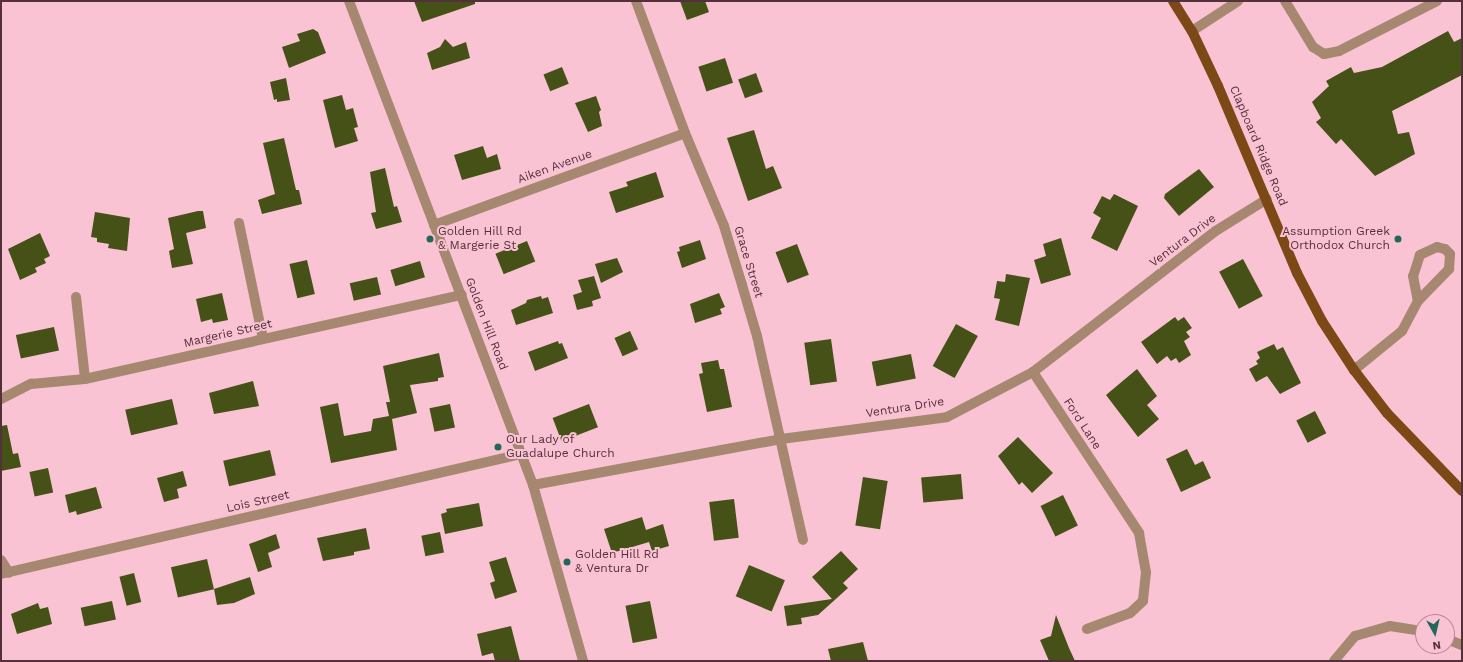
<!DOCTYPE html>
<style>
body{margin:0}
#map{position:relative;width:1463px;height:662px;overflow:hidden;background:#fac3d3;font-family:"Work Sans",sans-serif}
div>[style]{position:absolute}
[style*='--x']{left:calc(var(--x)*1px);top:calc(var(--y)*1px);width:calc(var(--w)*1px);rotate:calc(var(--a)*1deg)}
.building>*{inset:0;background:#455116;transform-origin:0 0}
.minor>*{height:10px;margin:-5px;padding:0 5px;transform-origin:5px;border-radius:5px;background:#a68871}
.major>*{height:10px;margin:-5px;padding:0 5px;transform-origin:5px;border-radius:5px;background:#7b4816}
.dots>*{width:11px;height:11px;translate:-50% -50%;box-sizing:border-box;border:2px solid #fac3d3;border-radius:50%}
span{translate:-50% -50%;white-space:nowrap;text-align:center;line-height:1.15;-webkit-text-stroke:4px #fac3d3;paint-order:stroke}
.street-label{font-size:12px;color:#54303b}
.poi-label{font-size:12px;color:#54303b}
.left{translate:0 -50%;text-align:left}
.right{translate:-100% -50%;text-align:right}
.frame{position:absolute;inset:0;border:2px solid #54303b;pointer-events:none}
.north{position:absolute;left:1415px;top:614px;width:40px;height:40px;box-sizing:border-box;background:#fac3d3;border:1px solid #b88896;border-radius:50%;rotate:172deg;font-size:11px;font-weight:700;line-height:16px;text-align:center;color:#54303b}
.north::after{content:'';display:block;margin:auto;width:14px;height:18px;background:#21675c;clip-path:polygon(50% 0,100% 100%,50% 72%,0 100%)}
</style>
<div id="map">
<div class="building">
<div style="clip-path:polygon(414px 1px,475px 1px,475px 4px,422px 22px)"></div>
<div style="clip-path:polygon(680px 1px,705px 1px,709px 12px,687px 20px)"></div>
<div style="clip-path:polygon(313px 29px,318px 32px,326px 53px,289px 68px,282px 47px,300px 41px,297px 34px)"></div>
<div style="clip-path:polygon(1448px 31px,1454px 42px,1462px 38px,1462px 75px,1392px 111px,1398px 134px,1409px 132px,1415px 154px,1375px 176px,1341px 139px,1336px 144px,1316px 122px,1321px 118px,1312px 102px,1329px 86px,1326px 81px,1351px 67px,1354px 73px,1382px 67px)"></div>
<div style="clip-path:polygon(445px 39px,453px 47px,466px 42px,470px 58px,432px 70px,427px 53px,440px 47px)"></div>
<div style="left:725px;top:58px;width:26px;height:28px;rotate:72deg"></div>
<div style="left:562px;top:67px;width:18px;height:20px;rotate:68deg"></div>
<div style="left:756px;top:73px;width:20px;height:19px;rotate:70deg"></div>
<div style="clip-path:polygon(286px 78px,290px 100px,277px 102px,277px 99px,274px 100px,270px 82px)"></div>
<div style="clip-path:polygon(342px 95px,346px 110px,353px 108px,358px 127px,354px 128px,358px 141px,335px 148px,323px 100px)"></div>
<div style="clip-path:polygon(596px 96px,601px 110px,599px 112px,602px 126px,588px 132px,575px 103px)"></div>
<div style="clip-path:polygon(754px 130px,766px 169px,773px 166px,782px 188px,748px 201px,727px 138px)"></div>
<div style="clip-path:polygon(284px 138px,296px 190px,299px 190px,302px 204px,262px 214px,258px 200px,275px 194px,263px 143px)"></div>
<div style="clip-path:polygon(483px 146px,487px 158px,497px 154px,501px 169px,462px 180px,454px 155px)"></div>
<div style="clip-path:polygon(385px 168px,394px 207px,397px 206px,402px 222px,376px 229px,371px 213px,376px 212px,370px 172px)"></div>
<div style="clip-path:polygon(1199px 169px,1214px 187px,1179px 216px,1164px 198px,1165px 194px)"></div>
<div style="clip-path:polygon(656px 172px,664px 197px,616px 213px,609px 192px,628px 186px,626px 182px)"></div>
<div style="clip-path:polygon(1114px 194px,1138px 206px,1117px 251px,1091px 238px,1101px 218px,1093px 213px,1102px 196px,1110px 200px)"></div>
<div style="clip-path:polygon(198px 211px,203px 211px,206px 228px,186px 233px,193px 264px,172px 268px,169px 251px,174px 249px,168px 218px)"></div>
<div style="clip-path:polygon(95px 212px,130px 218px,127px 251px,108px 248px,109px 244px,97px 242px,97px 238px,91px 237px)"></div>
<div style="clip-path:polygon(40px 233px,50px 256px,44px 259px,46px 263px,35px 268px,37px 272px,20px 280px,8px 249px)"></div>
<div style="clip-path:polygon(1061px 238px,1071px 275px,1041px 284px,1034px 260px,1046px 256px,1043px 244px)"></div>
<div style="clip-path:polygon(700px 240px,706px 259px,682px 268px,677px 252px,680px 251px,679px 247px)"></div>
<div style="left:527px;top:241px;width:22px;height:34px;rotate:68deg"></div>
<div style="left:797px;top:244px;width:33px;height:23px;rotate:69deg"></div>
<div style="clip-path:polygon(617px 258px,623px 272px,601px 283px,595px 264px)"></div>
<div style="left:1243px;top:259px;width:42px;height:27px;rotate:62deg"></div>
<div style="left:307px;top:260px;width:35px;height:18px;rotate:77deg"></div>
<div style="left:420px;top:261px;width:17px;height:31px;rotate:73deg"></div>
<div style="clip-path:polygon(1006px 274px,1030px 278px,1019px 326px,995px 320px,1000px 299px,994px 298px,997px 281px,1005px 282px)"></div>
<div style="clip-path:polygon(594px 276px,601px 298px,592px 301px,593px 306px,577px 310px,573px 295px,582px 292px,578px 280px)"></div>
<div style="left:377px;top:277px;width:18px;height:28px;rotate:77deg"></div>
<div style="clip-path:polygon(222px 293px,228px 320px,213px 323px,212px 319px,201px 322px,196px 299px)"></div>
<div style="clip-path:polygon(719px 293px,725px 307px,720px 309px,722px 314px,695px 323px,690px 304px)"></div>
<div style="clip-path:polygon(541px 296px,542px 299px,548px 297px,553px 313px,516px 325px,511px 310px,526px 303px,527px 300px)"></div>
<div style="clip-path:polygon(1175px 317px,1178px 321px,1184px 317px,1192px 328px,1186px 332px,1190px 337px,1184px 341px,1191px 355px,1179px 363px,1176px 358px,1171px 361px,1167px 356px,1157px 364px,1141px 342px)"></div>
<div style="left:956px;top:324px;width:25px;height:48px;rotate:29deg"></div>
<div style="left:54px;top:327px;width:24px;height:39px;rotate:78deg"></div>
<div style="left:630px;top:331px;width:20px;height:17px;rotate:66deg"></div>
<div style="left:831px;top:339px;width:43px;height:27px;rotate:82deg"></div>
<div style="clip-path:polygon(558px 341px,559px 344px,562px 343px,568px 358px,535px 371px,528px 352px)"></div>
<div style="clip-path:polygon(1274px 344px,1277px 350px,1283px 347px,1301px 383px,1280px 394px,1267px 376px,1256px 382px,1249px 369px,1258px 364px,1256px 361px,1260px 358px,1257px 352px)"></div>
<div style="clip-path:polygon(439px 353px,444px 377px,438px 378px,438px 381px,410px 385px,417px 413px,392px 419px,397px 450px,331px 463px,320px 407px,338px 403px,344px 436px,371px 431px,373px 419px,389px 416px,386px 402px,390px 402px,383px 366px)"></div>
<div style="left:911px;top:354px;width:25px;height:40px;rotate:79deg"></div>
<div style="clip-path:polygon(718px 360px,720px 369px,724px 369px,732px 407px,707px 412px,699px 374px,703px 373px,701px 363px)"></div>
<div style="clip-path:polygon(1137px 369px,1157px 396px,1147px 405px,1159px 419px,1138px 437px,1106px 395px)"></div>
<div style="clip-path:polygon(253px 381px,259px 406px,214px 414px,209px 393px)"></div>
<div style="left:172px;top:399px;width:26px;height:48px;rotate:77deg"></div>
<div style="left:450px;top:404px;width:24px;height:21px;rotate:78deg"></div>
<div style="left:589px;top:404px;width:25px;height:39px;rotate:69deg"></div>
<div style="left:1315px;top:411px;width:25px;height:21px;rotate:63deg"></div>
<div style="clip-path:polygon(7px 425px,13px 454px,18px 453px,21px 467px,1px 471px,1px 426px)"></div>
<div style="clip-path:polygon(1018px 437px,1053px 473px,1032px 493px,1022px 482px,1019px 485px,998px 456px)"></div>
<div style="clip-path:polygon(1187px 449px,1195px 465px,1203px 461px,1211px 478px,1181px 492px,1166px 459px)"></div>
<div style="left:270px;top:450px;width:26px;height:48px;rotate:77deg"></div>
<div style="left:48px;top:468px;width:25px;height:19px;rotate:78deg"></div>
<div style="clip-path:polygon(183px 471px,187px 486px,177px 489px,179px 498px,164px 502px,157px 478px)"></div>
<div style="left:961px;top:474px;width:25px;height:40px;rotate:85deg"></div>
<div style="left:863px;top:477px;width:25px;height:49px;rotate:9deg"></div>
<div style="clip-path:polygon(96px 487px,102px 508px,77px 515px,76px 511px,69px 513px,65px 495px)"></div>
<div style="left:1063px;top:495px;width:34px;height:25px;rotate:64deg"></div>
<div style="left:734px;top:499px;width:39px;height:25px;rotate:83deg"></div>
<div style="clip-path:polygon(479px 503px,483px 526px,445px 534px,441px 514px,447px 512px,446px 509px)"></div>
<div style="clip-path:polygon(642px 517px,646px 530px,663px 524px,669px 546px,652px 551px,649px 542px,612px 553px,604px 529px)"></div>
<div style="clip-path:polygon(366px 528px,370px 549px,354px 552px,354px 555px,323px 561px,317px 538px)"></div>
<div style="left:440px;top:532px;width:21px;height:19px;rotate:79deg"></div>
<div style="clip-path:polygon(276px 534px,280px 548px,268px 553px,272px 567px,258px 572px,249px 544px)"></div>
<div style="clip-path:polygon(841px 551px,858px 569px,843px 583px,848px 588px,818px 615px,801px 618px,802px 624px,787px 626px,784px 606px,832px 599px,812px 577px)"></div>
<div style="clip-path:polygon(506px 557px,517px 592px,495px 599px,490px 583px,495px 581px,489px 562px)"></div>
<div style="left:207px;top:559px;width:31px;height:37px;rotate:77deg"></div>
<div style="left:749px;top:565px;width:39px;height:34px;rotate:23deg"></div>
<div style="left:134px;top:573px;width:30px;height:15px;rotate:76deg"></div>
<div style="clip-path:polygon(250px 577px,255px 594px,234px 603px,217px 605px,214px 589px)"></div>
<div style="left:112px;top:601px;width:19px;height:32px;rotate:78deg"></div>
<div style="left:650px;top:601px;width:38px;height:25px;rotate:79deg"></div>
<div style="clip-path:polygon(38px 603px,40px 609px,48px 607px,52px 624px,17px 634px,11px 614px)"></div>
<div style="clip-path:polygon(1056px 615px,1069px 648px,1075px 661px,1049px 661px,1040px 640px,1051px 636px)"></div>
<div style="clip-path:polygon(511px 626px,520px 661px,495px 661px,493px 653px,482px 656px,477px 634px)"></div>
<div style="clip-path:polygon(863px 642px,868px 661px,831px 661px,828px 649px)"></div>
</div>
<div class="minor">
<div style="--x:349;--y:1;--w:518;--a:69.18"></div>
<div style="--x:533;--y:485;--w:183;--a:74.1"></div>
<div style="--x:636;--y:1;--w:141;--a:69.6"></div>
<div style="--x:685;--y:133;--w:101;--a:67.2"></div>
<div style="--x:724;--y:226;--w:62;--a:73"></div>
<div style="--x:742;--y:285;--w:53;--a:73.6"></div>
<div style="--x:757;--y:336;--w:209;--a:77.3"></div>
<div style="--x:1285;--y:1;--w:54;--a:58.7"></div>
<div style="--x:1313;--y:47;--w:13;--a:32"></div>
<div style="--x:1324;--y:54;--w:15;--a:-11"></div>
<div style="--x:1339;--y:51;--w:110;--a:-27"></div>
<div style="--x:1192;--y:31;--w:55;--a:-33.1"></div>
<div style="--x:239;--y:223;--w:118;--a:78.3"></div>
<div style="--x:434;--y:225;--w:267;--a:-20.1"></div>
<div style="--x:76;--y:297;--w:82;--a:83.7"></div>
<div style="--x:1354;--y:370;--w:62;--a:-39.1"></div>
<div style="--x:1402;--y:331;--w:34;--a:-62"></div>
<div style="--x:1418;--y:301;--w:45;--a:-45.9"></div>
<div style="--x:1449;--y:269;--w:15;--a:-86"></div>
<div style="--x:1450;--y:254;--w:7;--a:-135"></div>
<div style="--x:1445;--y:249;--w:8;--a:-166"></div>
<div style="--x:1437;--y:247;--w:19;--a:155"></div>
<div style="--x:1420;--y:255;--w:22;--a:108"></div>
<div style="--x:1413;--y:276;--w:25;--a:79"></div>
<div style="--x:1033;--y:372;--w:193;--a:56.6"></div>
<div style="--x:1139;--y:533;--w:40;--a:80"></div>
<div style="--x:1146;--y:572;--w:29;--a:96"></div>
<div style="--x:1143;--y:601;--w:18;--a:137"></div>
<div style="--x:1130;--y:613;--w:46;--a:159.6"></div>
<div style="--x:1;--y:399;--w:34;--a:-27"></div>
<div style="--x:31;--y:384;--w:54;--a:-5.3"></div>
<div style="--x:85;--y:379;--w:386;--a:-12.6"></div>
<div style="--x:533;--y:485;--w:252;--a:-10.5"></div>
<div style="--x:781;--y:439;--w:167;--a:-7.5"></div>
<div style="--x:947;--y:417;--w:97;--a:-27.6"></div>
<div style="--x:1033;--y:372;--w:229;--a:-37.7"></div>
<div style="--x:1214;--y:232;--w:62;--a:-31.9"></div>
<div style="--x:1;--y:560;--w:15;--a:58"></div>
<div style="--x:1;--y:574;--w:534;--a:-12.99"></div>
<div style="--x:1447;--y:639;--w:16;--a:22"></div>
<div style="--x:1334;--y:661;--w:33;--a:-50"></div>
<div style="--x:1355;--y:636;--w:36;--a:-16"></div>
<div style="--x:1390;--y:626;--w:33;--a:9"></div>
</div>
<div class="major">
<div style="--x:1173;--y:1;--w:36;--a:58"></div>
<div style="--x:1192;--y:31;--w:61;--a:64.7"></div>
<div style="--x:1218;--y:86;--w:203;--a:67.1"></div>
<div style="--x:1297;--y:273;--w:54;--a:62.5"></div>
<div style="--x:1322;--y:321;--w:59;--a:56.9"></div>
<div style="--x:1354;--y:370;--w:54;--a:52.5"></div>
<div style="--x:1387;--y:413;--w:108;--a:46.1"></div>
</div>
<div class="dots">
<div style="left:430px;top:239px;background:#21675c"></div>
<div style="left:1398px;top:239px;background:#21675c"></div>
<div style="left:498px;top:447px;background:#21675c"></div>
<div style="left:567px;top:562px;background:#21675c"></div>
</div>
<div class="street-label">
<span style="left:1258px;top:146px;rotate:67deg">Clapboard Ridge Road</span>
<span style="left:555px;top:167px;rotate:-20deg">Aiken Avenue</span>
<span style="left:1183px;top:241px;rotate:-37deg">Ventura Drive</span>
<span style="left:748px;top:262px;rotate:73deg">Grace Street</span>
<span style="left:486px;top:324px;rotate:69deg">Golden Hill Road</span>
<span style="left:228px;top:334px;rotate:-13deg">Margerie Street</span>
<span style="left:905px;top:408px;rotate:-9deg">Ventura Drive</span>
<span style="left:1082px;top:424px;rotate:57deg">Ford Lane</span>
<span style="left:258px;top:502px;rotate:-13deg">Lois Street</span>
</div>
<div class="poi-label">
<span class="left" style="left:438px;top:239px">Golden Hill Rd<br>&amp; Margerie St</span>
<span class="right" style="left:1390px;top:239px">Assumption Greek<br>Orthodox Church</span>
<span class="left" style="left:506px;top:447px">Our Lady of<br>Guadalupe Church</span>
<span class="left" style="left:575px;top:562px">Golden Hill Rd<br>&amp; Ventura Dr</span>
</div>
<div class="frame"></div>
<div class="north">N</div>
</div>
